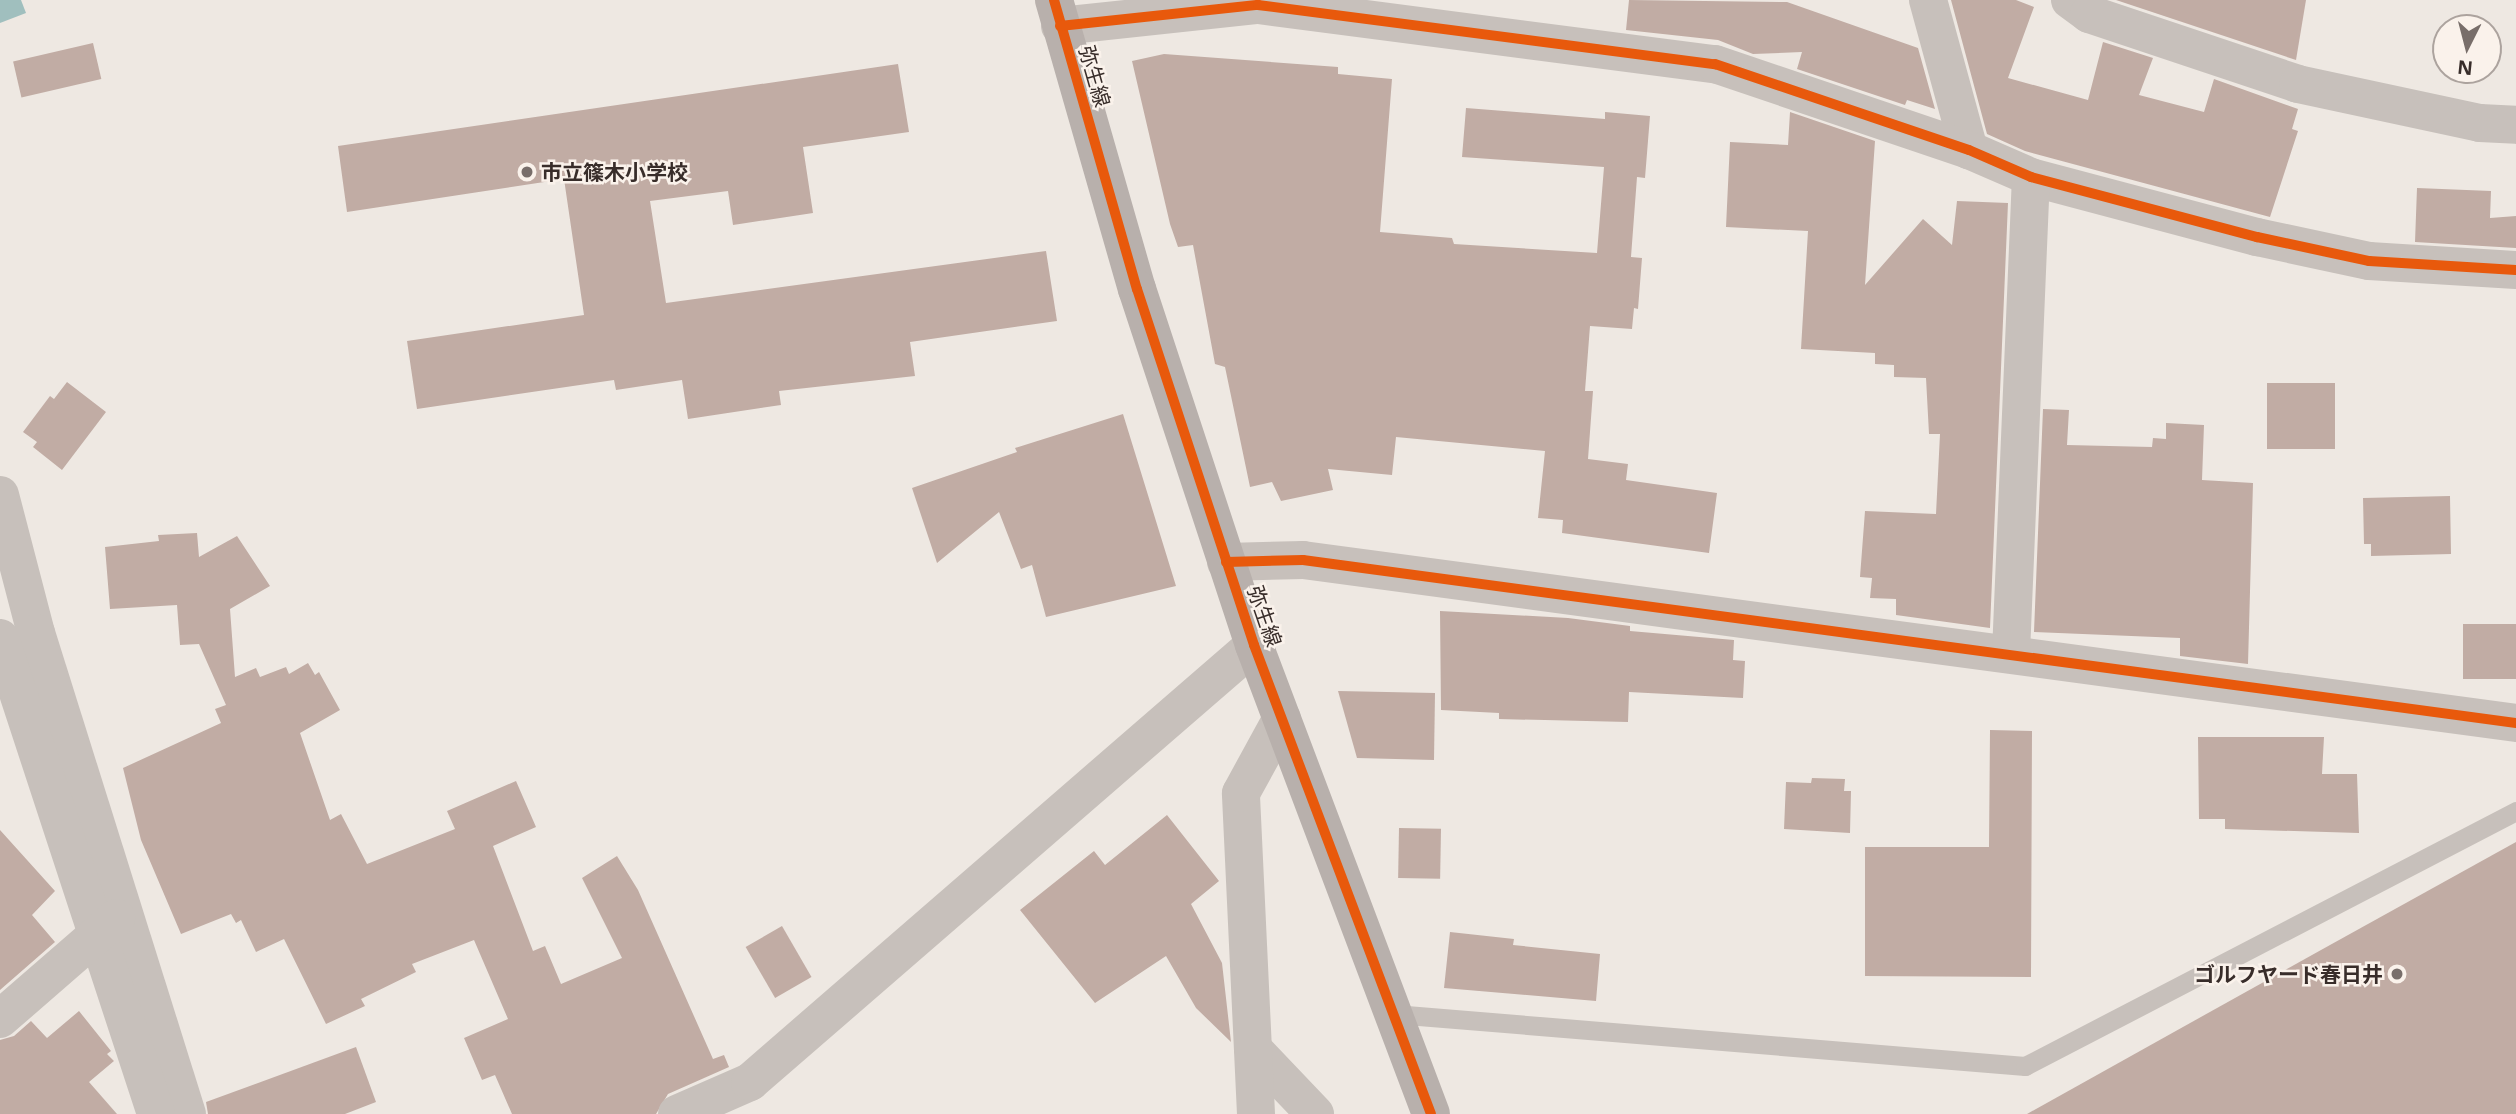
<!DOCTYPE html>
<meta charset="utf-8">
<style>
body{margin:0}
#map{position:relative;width:2516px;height:1114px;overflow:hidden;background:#eee8e2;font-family:"Open Sans","Noto Sans JP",sans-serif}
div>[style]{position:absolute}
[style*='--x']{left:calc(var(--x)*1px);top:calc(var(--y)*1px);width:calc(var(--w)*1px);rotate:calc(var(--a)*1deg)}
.water>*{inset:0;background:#a0bfbe}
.building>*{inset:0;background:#c1aca4;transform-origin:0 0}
.lane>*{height:19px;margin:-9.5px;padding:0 9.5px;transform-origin:9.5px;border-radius:9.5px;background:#c7c0bb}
.street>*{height:38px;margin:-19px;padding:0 19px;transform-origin:19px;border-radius:19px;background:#c7c0bb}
.secondary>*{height:38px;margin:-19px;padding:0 19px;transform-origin:19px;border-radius:19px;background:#b8b0ac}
.cycleway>*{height:10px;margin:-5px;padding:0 5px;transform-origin:5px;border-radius:5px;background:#e8590c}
.dots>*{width:19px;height:19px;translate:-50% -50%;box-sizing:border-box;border:4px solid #faf2eb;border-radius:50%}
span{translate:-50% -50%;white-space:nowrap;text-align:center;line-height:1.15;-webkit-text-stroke:5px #faf2eb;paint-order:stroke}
.street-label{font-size:21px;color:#382d2a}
.poi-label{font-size:21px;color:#382d2a;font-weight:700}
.left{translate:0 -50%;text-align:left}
.right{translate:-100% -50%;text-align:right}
.north{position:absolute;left:2432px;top:14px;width:70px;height:70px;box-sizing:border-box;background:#faf2eb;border:2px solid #aca39e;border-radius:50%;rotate:186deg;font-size:19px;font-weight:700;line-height:28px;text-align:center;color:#382d2a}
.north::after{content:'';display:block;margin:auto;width:24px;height:32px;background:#786e6a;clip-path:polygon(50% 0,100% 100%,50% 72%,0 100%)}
</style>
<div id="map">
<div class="water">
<div style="clip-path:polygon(0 0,21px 0,26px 13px,0 23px)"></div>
</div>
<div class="building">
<div style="clip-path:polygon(1629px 0,1787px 2px,1918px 48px,1935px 109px,1907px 100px,1905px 105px,1797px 69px,1802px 52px,1753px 54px,1718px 40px,1626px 30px)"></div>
<div style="clip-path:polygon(1951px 0,2016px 0,2034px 7px,2008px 78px,2088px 100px,2103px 42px,2153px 58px,2139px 95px,2204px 112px,2214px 79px,2298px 109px,2292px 129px,2298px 131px,2270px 217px,2025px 151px,1987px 134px)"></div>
<div style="clip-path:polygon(2116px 0,2306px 0,2296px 60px)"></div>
<div style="left:93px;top:43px;width:37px;height:82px;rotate:77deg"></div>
<div style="clip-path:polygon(1164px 54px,1338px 67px,1338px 74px,1392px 79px,1380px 232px,1452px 238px,1454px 244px,1597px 253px,1604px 167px,1462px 157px,1466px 108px,1605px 119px,1605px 112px,1650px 116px,1645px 178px,1637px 177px,1631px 257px,1642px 258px,1638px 309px,1634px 308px,1632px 329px,1590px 326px,1585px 391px,1593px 391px,1588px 459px,1628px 464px,1626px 480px,1717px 493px,1709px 553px,1562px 533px,1563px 520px,1538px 518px,1545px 451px,1396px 437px,1392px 475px,1328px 469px,1333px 490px,1281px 501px,1272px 482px,1250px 487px,1225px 367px,1215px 364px,1193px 245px,1178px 247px,1170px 224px,1132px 61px)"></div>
<div style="clip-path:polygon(898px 64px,909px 132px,803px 147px,813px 213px,733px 225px,728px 191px,650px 201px,666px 303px,1046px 251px,1057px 321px,910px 342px,915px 376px,779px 391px,781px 405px,688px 419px,682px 380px,616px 390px,614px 380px,417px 409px,407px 341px,584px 315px,564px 179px,347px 212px,338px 146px)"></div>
<div style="clip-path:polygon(1790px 112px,1875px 141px,1865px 285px,1923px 219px,1952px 245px,1957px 201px,2008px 203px,1990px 628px,1896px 615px,1896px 599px,1870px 598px,1872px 578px,1860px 577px,1865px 511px,1936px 514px,1940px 434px,1929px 434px,1926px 378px,1894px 377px,1894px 365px,1875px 364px,1875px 353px,1801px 349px,1808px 231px,1726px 227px,1730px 142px,1788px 145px)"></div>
<div style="clip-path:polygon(2417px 188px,2491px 191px,2490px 218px,2516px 216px,2516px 248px,2415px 242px)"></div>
<div style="clip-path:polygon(67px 382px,106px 412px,62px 470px,33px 447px,37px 442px,23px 432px,50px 396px,54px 399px)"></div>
<div style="left:2267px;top:383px;width:68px;height:66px"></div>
<div style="clip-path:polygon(2043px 409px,2069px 410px,2067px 445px,2152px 447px,2153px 438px,2166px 439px,2166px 423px,2204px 425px,2202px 480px,2253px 483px,2248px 664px,2180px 656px,2180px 638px,2034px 632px)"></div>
<div style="clip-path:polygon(1123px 414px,1176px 586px,1046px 617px,1032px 565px,1021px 569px,999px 512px,937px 563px,912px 488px,1017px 452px,1015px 448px)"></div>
<div style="clip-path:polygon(2450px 496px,2451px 554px,2371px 556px,2371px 544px,2364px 544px,2363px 498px)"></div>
<div style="clip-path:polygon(197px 533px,199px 557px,237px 536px,270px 586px,230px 609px,235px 677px,256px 668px,260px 677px,286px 667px,289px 674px,308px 663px,315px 675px,319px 672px,340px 710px,300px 733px,330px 820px,341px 814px,367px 864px,455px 829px,447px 811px,516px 781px,536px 827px,493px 846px,533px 951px,545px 946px,561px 984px,622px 958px,582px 878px,617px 856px,638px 890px,713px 1059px,724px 1055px,729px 1067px,668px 1094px,656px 1114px,512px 1114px,495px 1075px,482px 1080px,464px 1038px,508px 1019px,474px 940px,412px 964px,416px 972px,361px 999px,365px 1006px,326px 1024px,284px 939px,256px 952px,241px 920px,236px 923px,231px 914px,181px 934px,141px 840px,123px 768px,221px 723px,215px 709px,226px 705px,199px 644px,180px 645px,177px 605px,110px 609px,105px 547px,159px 541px,158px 535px)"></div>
<div style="clip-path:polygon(1440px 611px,1568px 618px,1630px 626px,1630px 631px,1734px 640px,1733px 660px,1745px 661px,1743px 698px,1629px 692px,1628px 722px,1499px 719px,1499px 713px,1441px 710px)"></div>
<div style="left:2463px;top:624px;width:53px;height:55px"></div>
<div style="clip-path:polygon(1338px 691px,1435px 693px,1434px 760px,1357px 758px)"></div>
<div style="clip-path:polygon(1990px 730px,2032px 731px,2031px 977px,1865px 976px,1865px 847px,1989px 847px)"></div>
<div style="clip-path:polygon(2198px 737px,2324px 737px,2322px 774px,2357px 774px,2359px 833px,2225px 829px,2225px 819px,2199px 819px)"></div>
<div style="clip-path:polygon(1812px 778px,1845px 779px,1844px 791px,1851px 791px,1850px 833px,1784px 829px,1786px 782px,1811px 783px)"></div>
<div style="clip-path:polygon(1167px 815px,1219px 881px,1191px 904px,1222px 963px,1231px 1042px,1196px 1008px,1166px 956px,1095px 1003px,1020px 910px,1094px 851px,1105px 865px)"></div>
<div style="left:1399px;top:828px;width:42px;height:50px;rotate:1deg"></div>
<div style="clip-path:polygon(0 830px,55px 891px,32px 915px,55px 942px,0 990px)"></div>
<div style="clip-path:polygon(2516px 842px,2516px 1114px,2027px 1114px,2321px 950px)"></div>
<div style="left:782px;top:926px;width:59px;height:42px;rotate:60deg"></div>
<div style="clip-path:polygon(1450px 932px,1514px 939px,1513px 945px,1600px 954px,1596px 1001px,1444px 988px)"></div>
<div style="clip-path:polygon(79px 1011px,111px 1051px,107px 1054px,114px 1061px,89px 1082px,117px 1114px,0 1114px,0 1040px,14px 1036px,31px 1021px,47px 1038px)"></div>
<div style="clip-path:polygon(356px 1047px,376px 1102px,345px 1114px,208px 1114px,206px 1102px)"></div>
</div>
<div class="lane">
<div style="--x:1394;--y:1014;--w:633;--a:4.71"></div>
<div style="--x:2025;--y:1066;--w:553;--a:-27.45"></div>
</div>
<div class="street">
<div style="--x:1928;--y:0;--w:156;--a:74.7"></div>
<div style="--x:2070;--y:0;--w:24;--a:36"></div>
<div style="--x:2089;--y:14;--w:220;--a:18.5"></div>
<div style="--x:2298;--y:84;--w:186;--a:12.1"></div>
<div style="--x:2480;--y:123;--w:36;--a:3"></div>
<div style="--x:1060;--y:26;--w:199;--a:-6.1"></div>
<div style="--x:1258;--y:5;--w:461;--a:7.4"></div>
<div style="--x:1715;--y:64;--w:268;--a:18.7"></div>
<div style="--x:1969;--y:150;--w:68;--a:23.5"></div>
<div style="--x:2031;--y:177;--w:234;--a:14.9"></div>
<div style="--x:2257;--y:237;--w:115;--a:12.1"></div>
<div style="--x:2369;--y:261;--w:147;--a:3.5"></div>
<div style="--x:0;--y:495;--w:143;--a:75.4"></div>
<div style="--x:36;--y:633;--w:504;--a:72.57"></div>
<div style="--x:1226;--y:562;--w:77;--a:-1.5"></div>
<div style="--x:1303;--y:560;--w:1224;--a:7.65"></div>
<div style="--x:0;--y:638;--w:501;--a:71.85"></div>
<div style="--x:2011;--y:653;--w:476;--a:-87.6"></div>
<div style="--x:0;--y:1019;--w:154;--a:-41"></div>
<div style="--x:1253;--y:1049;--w:90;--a:46.4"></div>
<div style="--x:677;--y:1114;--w:80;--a:-23.7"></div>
<div style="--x:750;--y:1082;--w:667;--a:-40.93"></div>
<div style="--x:1256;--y:1114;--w:321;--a:-92.7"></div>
<div style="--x:1241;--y:793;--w:85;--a:-61.3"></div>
</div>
<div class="secondary">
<div style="--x:1054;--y:0;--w:301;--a:74"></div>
<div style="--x:1137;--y:289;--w:375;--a:71.8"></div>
<div style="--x:1254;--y:645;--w:501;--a:69.32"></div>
</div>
<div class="cycleway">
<div style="--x:1054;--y:0;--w:301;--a:74"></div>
<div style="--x:1137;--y:289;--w:375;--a:71.8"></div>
<div style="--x:1254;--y:645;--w:501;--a:69.32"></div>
<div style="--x:1060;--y:26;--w:199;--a:-6.1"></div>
<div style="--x:1258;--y:5;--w:461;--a:7.4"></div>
<div style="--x:1715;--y:64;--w:268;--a:18.7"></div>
<div style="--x:1969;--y:150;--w:68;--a:23.5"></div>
<div style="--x:2031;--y:177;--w:234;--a:14.9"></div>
<div style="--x:2257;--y:237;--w:115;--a:12.1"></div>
<div style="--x:2369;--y:261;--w:147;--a:3.5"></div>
<div style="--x:1226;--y:562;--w:77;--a:-1.5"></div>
<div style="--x:1303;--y:560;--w:1224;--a:7.65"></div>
</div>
<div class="dots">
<div style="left:527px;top:172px;background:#786e6a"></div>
<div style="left:2397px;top:974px;background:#786e6a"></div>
</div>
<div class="street-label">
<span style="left:1095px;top:76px;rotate:74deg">弥生線</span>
<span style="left:1265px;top:616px;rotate:71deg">弥生線</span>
</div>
<div class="poi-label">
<span class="left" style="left:541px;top:172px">市立篠木小学校</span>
<span class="right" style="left:2383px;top:974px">ゴルフヤード春日井</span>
</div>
<div class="north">N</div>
</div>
